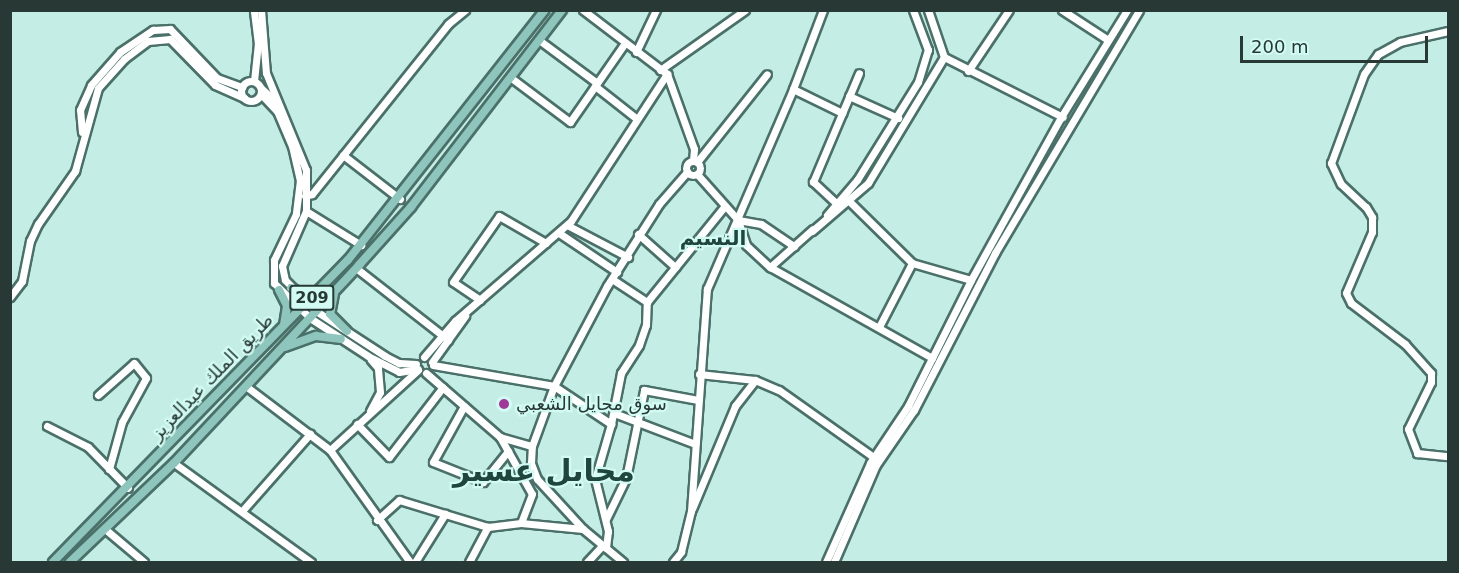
<!DOCTYPE html>
<meta charset="utf-8">
<style>
body{margin:0}
#map{position:relative;width:1459px;height:573px;overflow:hidden;background:#c4ede5;font-family:"DejaVu Sans","Noto Sans Arabic",sans-serif}
div>[style]{position:absolute}
[style*='--x']{left:calc(var(--x)*1px);top:calc(var(--y)*1px);width:calc(var(--w)*1px);rotate:calc(var(--a)*1deg)}
.roads{filter:drop-shadow(2px 0 #4a7069) drop-shadow(-2px 0 #4a7069) drop-shadow(0 2px #4a7069) drop-shadow(0 -2px #4a7069)}
.minor>*{height:7px;margin:-3.5px;padding:0 3.5px;transform-origin:3.5px;border-radius:3.5px;background:#fff}
.minor>.ring{margin:-3.5px;padding:0;box-sizing:content-box;background:none;border:7px solid #fff;border-radius:50%}
.major>*{height:8px;margin:-4px;padding:0 4px;transform-origin:4px;border-radius:4px;background:#8ec5bc}
.dots>*{width:16px;height:16px;translate:-50% -50%;box-sizing:border-box;border:3px solid #d1fbf3;border-radius:50%}
span{translate:-50% -50%;white-space:nowrap;text-align:center;line-height:1.15;-webkit-text-stroke:4.5px #d1fbf3;paint-order:stroke}
.shield-label span{padding:2px 4px;background:#d1fbf3;border:2px solid;border-radius:4px;-webkit-text-stroke-width:0}
.shield-label{font-size:16px;color:#283835;font-weight:700}
.street-label{font-size:18px;color:#283835}
.poi-label{font-size:18px;color:#283835}
.left{translate:0 -50%;text-align:left}
.neighbourhood-label{font-size:20px;color:#20453f;font-weight:700}
.town-label{font-size:30px;color:#20453f;font-weight:700}
.frame{position:absolute;inset:0;border:12px solid #283835;pointer-events:none}
.scale{position:absolute;left:1240px;top:36px;width:188px;height:27px;box-sizing:border-box;border:3px solid #283835;border-top:0;padding-left:8px;font-size:18px;line-height:21px;white-space:nowrap;color:#283835;-webkit-text-stroke:4px #d1fbf3;paint-order:stroke}
</style>
<div id="map">
<div class="roads">
<div class="minor">
<div style="--x:261;--y:10;--w:63;--a:85.5"></div>
<div style="--x:266;--y:73;--w:105;--a:67.6"></div>
<div style="--x:306;--y:170;--w:41;--a:90"></div>
<div style="--x:306;--y:211;--w:60;--a:113.6"></div>
<div style="--x:282;--y:266;--w:14;--a:78"></div>
<div style="--x:285;--y:280;--w:44;--a:45"></div>
<div style="--x:316;--y:311;--w:82;--a:33.1"></div>
<div style="--x:385;--y:356;--w:16;--a:27"></div>
<div style="--x:399;--y:363;--w:17;--a:3"></div>
<div style="--x:583;--y:10;--w:106;--a:37.3"></div>
<div style="--x:667;--y:74;--w:80;--a:70.2"></div>
<div style="--x:694;--y:149;--w:12;--a:95"></div>
<div style="--x:928;--y:10;--w:50;--a:71.2"></div>
<div style="--x:1062;--y:10;--w:55;--a:33.1"></div>
<div style="--x:1448;--y:31;--w:49;--a:167.1"></div>
<div style="--x:1400;--y:42;--w:25;--a:151"></div>
<div style="--x:1378;--y:54;--w:24;--a:125"></div>
<div style="--x:1364;--y:74;--w:95;--a:110.3"></div>
<div style="--x:1331;--y:163;--w:23;--a:65"></div>
<div style="--x:1341;--y:184;--w:34;--a:43"></div>
<div style="--x:1366;--y:207;--w:12;--a:59"></div>
<div style="--x:1372;--y:217;--w:15;--a:90"></div>
<div style="--x:1372;--y:232;--w:66;--a:113.1"></div>
<div style="--x:1346;--y:293;--w:11;--a:63"></div>
<div style="--x:1351;--y:303;--w:68;--a:37.2"></div>
<div style="--x:1405;--y:344;--w:39;--a:48"></div>
<div style="--x:1431;--y:373;--w:9;--a:90"></div>
<div style="--x:1431;--y:382;--w:52;--a:116.1"></div>
<div style="--x:1408;--y:429;--w:26;--a:69"></div>
<div style="--x:1417;--y:453;--w:31;--a:6"></div>
<div style="--x:539;--y:40;--w:72;--a:36.6"></div>
<div style="--x:636;--y:52;--w:47;--a:-64.5"></div>
<div style="--x:660;--y:70;--w:104;--a:-35.2"></div>
<div style="--x:968;--y:71;--w:73;--a:-56.1"></div>
<div style="--x:510;--y:77;--w:75;--a:36.9"></div>
<div style="--x:570;--y:122;--w:96;--a:-55.2"></div>
<div class="ring" style="left:241px;top:81px;width:13px;height:13px"></div>
<div style="--x:254;--y:81;--w:37;--a:-84"></div>
<div style="--x:258;--y:44;--w:34;--a:-97"></div>
<div style="--x:595;--y:86;--w:53;--a:38.2"></div>
<div style="--x:261;--y:88;--w:23;--a:43"></div>
<div style="--x:793;--y:89;--w:55;--a:26.1"></div>
<div style="--x:261;--y:94;--w:23;--a:47"></div>
<div style="--x:277;--y:111;--w:38;--a:67"></div>
<div style="--x:292;--y:146;--w:35;--a:77"></div>
<div style="--x:300;--y:180;--w:34;--a:97"></div>
<div style="--x:296;--y:214;--w:51;--a:115.6"></div>
<div style="--x:274;--y:260;--w:23;--a:90"></div>
<div style="--x:274;--y:283;--w:50;--a:44.2"></div>
<div style="--x:310;--y:318;--w:69;--a:33.2"></div>
<div style="--x:368;--y:356;--w:35;--a:27"></div>
<div style="--x:399;--y:372;--w:19;--a:-9"></div>
<div style="--x:849;--y:96;--w:54;--a:24.2"></div>
<div style="--x:82;--y:132;--w:22;--a:-95"></div>
<div style="--x:80;--y:110;--w:27;--a:-66"></div>
<div style="--x:91;--y:85;--w:44;--a:-48.7"></div>
<div style="--x:120;--y:52;--w:40;--a:-34"></div>
<div style="--x:153;--y:30;--w:17;--a:-3"></div>
<div style="--x:170;--y:29;--w:68;--a:46.2"></div>
<div style="--x:217;--y:78;--w:27;--a:20"></div>
<div style="--x:343;--y:155;--w:72;--a:37.7"></div>
<div class="ring" style="left:686px;top:161px;width:7px;height:7px"></div>
<div style="--x:697;--y:162;--w:112;--a:-51.5"></div>
<div style="--x:697;--y:174;--w:62;--a:48.3"></div>
<div style="--x:738;--y:220;--w:26;--a:72"></div>
<div style="--x:746;--y:245;--w:33;--a:43"></div>
<div style="--x:770;--y:267;--w:186;--a:29.3"></div>
<div style="--x:305;--y:196;--w:7;--a:-16"></div>
<div style="--x:312;--y:194;--w:218;--a:-51.3"></div>
<div style="--x:448;--y:24;--w:22;--a:-39"></div>
<div style="--x:850;--y:202;--w:87;--a:44.5"></div>
<div style="--x:912;--y:263;--w:72;--a:117.3"></div>
<div style="--x:837;--y:204;--w:33;--a:-137"></div>
<div style="--x:813;--y:182;--w:118;--a:-67.1"></div>
<div style="--x:306;--y:211;--w:65;--a:31.7"></div>
<div style="--x:827;--y:215;--w:46;--a:-49.4"></div>
<div style="--x:857;--y:180;--w:115;--a:-58.1"></div>
<div style="--x:918;--y:82;--w:34;--a:-73"></div>
<div style="--x:928;--y:50;--w:43;--a:-110.6"></div>
<div style="--x:738;--y:220;--w:23;--a:10"></div>
<div style="--x:761;--y:224;--w:40;--a:34"></div>
<div style="--x:567;--y:225;--w:69;--a:27.7"></div>
<div style="--x:812;--y:231;--w:74;--a:-40.6"></div>
<div style="--x:868;--y:183;--w:147;--a:-58.9"></div>
<div style="--x:944;--y:57;--w:133;--a:26.8"></div>
<div style="--x:559;--y:233;--w:70;--a:33.9"></div>
<div style="--x:638;--y:234;--w:50;--a:41.7"></div>
<div style="--x:912;--y:263;--w:61;--a:16.1"></div>
<div style="--x:770;--y:267;--w:57;--a:-41.5"></div>
<div style="--x:356;--y:268;--w:117;--a:38"></div>
<div style="--x:612;--y:279;--w:42;--a:33.3"></div>
<div style="--x:647;--y:302;--w:122;--a:-51"></div>
<div style="--x:10;--y:297;--w:20;--a:-53"></div>
<div style="--x:22;--y:281;--w:41;--a:-78.7"></div>
<div style="--x:30;--y:241;--w:19;--a:-65"></div>
<div style="--x:38;--y:224;--w:65;--a:-55.1"></div>
<div style="--x:75;--y:171;--w:86;--a:-74.5"></div>
<div style="--x:98;--y:88;--w:39;--a:-48"></div>
<div style="--x:124;--y:59;--w:30;--a:-37"></div>
<div style="--x:148;--y:41;--w:22;--a:-5"></div>
<div style="--x:170;--y:39;--w:64;--a:45.6"></div>
<div style="--x:215;--y:85;--w:32;--a:24"></div>
<div style="--x:480;--y:300;--w:32;--a:-146"></div>
<div style="--x:453;--y:282;--w:80;--a:-55.1"></div>
<div style="--x:499;--y:216;--w:54;--a:29.9"></div>
<div style="--x:424;--y:357;--w:48;--a:-49.3"></div>
<div style="--x:455;--y:321;--w:153;--a:-40.8"></div>
<div style="--x:571;--y:221;--w:176;--a:-56.9"></div>
<div style="--x:432;--y:362;--w:57;--a:-54.3"></div>
<div style="--x:433;--y:365;--w:123;--a:9.8"></div>
<div style="--x:554;--y:386;--w:69;--a:33.7"></div>
<div style="--x:611;--y:424;--w:57;--a:106.2"></div>
<div style="--x:595;--y:479;--w:54;--a:76"></div>
<div style="--x:608;--y:531;--w:17;--a:97"></div>
<div style="--x:426;--y:373;--w:98;--a:40.9"></div>
<div style="--x:500;--y:437;--w:33;--a:16"></div>
<div style="--x:699;--y:374;--w:56;--a:6.1"></div>
<div style="--x:755;--y:380;--w:26;--a:23"></div>
<div style="--x:779;--y:390;--w:119;--a:35.4"></div>
<div style="--x:247;--y:387;--w:104;--a:37.2"></div>
<div style="--x:330;--y:450;--w:138;--a:54.5"></div>
<div style="--x:98;--y:395;--w:48;--a:-41.6"></div>
<div style="--x:134;--y:363;--w:19;--a:51"></div>
<div style="--x:146;--y:378;--w:50;--a:118.6"></div>
<div style="--x:122;--y:422;--w:49;--a:105.5"></div>
<div style="--x:464;--y:406;--w:64;--a:119"></div>
<div style="--x:433;--y:462;--w:54;--a:21.8"></div>
<div style="--x:483;--y:482;--w:40;--a:-51"></div>
<div style="--x:370;--y:411;--w:21;--a:-62"></div>
<div style="--x:380;--y:392;--w:24;--a:-95"></div>
<div style="--x:378;--y:368;--w:11;--a:-131"></div>
<div style="--x:614;--y:413;--w:87;--a:20.9"></div>
<div style="--x:357;--y:424;--w:46;--a:45.9"></div>
<div style="--x:389;--y:457;--w:88;--a:-52.4"></div>
<div style="--x:611;--y:424;--w:52;--a:-78.9"></div>
<div style="--x:621;--y:373;--w:33;--a:-57"></div>
<div style="--x:639;--y:345;--w:21;--a:-71"></div>
<div style="--x:646;--y:325;--w:23;--a:-88"></div>
<div style="--x:47;--y:426;--w:46;--a:27.1"></div>
<div style="--x:88;--y:447;--w:57;--a:45.7"></div>
<div style="--x:500;--y:437;--w:65;--a:60.7"></div>
<div style="--x:532;--y:494;--w:31;--a:111"></div>
<div style="--x:330;--y:450;--w:119;--a:-42.3"></div>
<div style="--x:174;--y:463;--w:169;--a:35.9"></div>
<div style="--x:692;--y:509;--w:112;--a:-67.3"></div>
<div style="--x:735;--y:406;--w:33;--a:-52"></div>
<div style="--x:242;--y:511;--w:103;--a:-48.6"></div>
<div style="--x:606;--y:519;--w:46;--a:-64"></div>
<div style="--x:626;--y:478;--w:90;--a:-78.4"></div>
<div style="--x:644;--y:390;--w:55;--a:10.5"></div>
<div style="--x:377;--y:520;--w:30;--a:-42"></div>
<div style="--x:399;--y:500;--w:93;--a:16.9"></div>
<div style="--x:105;--y:529;--w:51;--a:40.2"></div>
<div style="--x:583;--y:529;--w:52;--a:39.5"></div>
<div style="--x:415;--y:562;--w:57;--a:-58"></div>
<div style="--x:469;--y:562;--w:40;--a:-62"></div>
<div style="--x:488;--y:527;--w:33;--a:-7"></div>
<div style="--x:521;--y:523;--w:62;--a:5.5"></div>
<div style="--x:583;--y:529;--w:68;--a:-132.6"></div>
<div style="--x:537;--y:479;--w:17;--a:-111"></div>
<div style="--x:531;--y:463;--w:17;--a:-87"></div>
<div style="--x:532;--y:446;--w:64;--a:-69.9"></div>
<div style="--x:554;--y:386;--w:113;--a:-62.1"></div>
<div style="--x:607;--y:286;--w:97;--a:-57.6"></div>
<div style="--x:659;--y:204;--w:43;--a:-48.8"></div>
<div style="--x:587;--y:562;--w:23;--a:-47"></div>
<div style="--x:673;--y:562;--w:13;--a:-51"></div>
<div style="--x:681;--y:552;--w:42;--a:-76.3"></div>
<div style="--x:691;--y:511;--w:223;--a:-85.9"></div>
<div style="--x:707;--y:289;--w:218;--a:-66.7"></div>
<div style="--x:793;--y:89;--w:85;--a:-69.2"></div>
<div style="--x:826;--y:562;--w:108;--a:-66"></div>
<div style="--x:870;--y:463;--w:69;--a:-56.3"></div>
<div style="--x:908;--y:406;--w:141;--a:-63.4"></div>
<div style="--x:971;--y:280;--w:186;--a:-61.1"></div>
<div style="--x:1061;--y:117;--w:126;--a:-58.3"></div>
<div style="--x:834;--y:562;--w:106;--a:-66.6"></div>
<div style="--x:876;--y:465;--w:67;--a:-55.4"></div>
<div style="--x:914;--y:410;--w:177;--a:-62.7"></div>
<div style="--x:995;--y:253;--w:282;--a:-59.3"></div>
</div>
<div class="major">
<div style="--x:291;--y:288;--w:9;--a:27"></div>
<div style="--x:299;--y:292;--w:19;--a:-3"></div>
<div style="--x:279;--y:290;--w:18;--a:63"></div>
<div style="--x:287;--y:306;--w:18;--a:99"></div>
<div style="--x:334;--y:294;--w:20;--a:101"></div>
<div style="--x:330;--y:314;--w:24;--a:45"></div>
<div style="--x:285;--y:347;--w:33;--a:-20"></div>
<div style="--x:316;--y:336;--w:25;--a:7"></div>
<div style="--x:53;--y:562;--w:422;--a:-45.7"></div>
<div style="--x:348;--y:260;--w:318;--a:-51.8"></div>
<div style="--x:70;--y:562;--w:144;--a:-43.6"></div>
<div style="--x:174;--y:463;--w:271;--a:-46.9"></div>
<div style="--x:359;--y:265;--w:78;--a:-48.1"></div>
<div style="--x:411;--y:207;--w:248;--a:-52.5"></div>
</div>
</div>
<div class="dots">
<div style="left:504px;top:404px;background:#a13798"></div>
</div>
<div class="shield-label">
<span style="left:312px;top:298px">209</span>
</div>
<div class="street-label">
<span style="left:212px;top:377px;rotate:-46deg">طريق الملك عبدالعزيز</span>
</div>
<div class="poi-label">
<span class="left" style="left:516px;top:404px">سوق محايل الشعبي</span>
</div>
<div class="neighbourhood-label">
<span style="left:713px;top:238px">النسيم</span>
</div>
<div class="town-label">
<span style="left:544px;top:471px">محايل عسير</span>
</div>
<div class="frame"></div>
<div class="scale">200 m</div>
</div>
